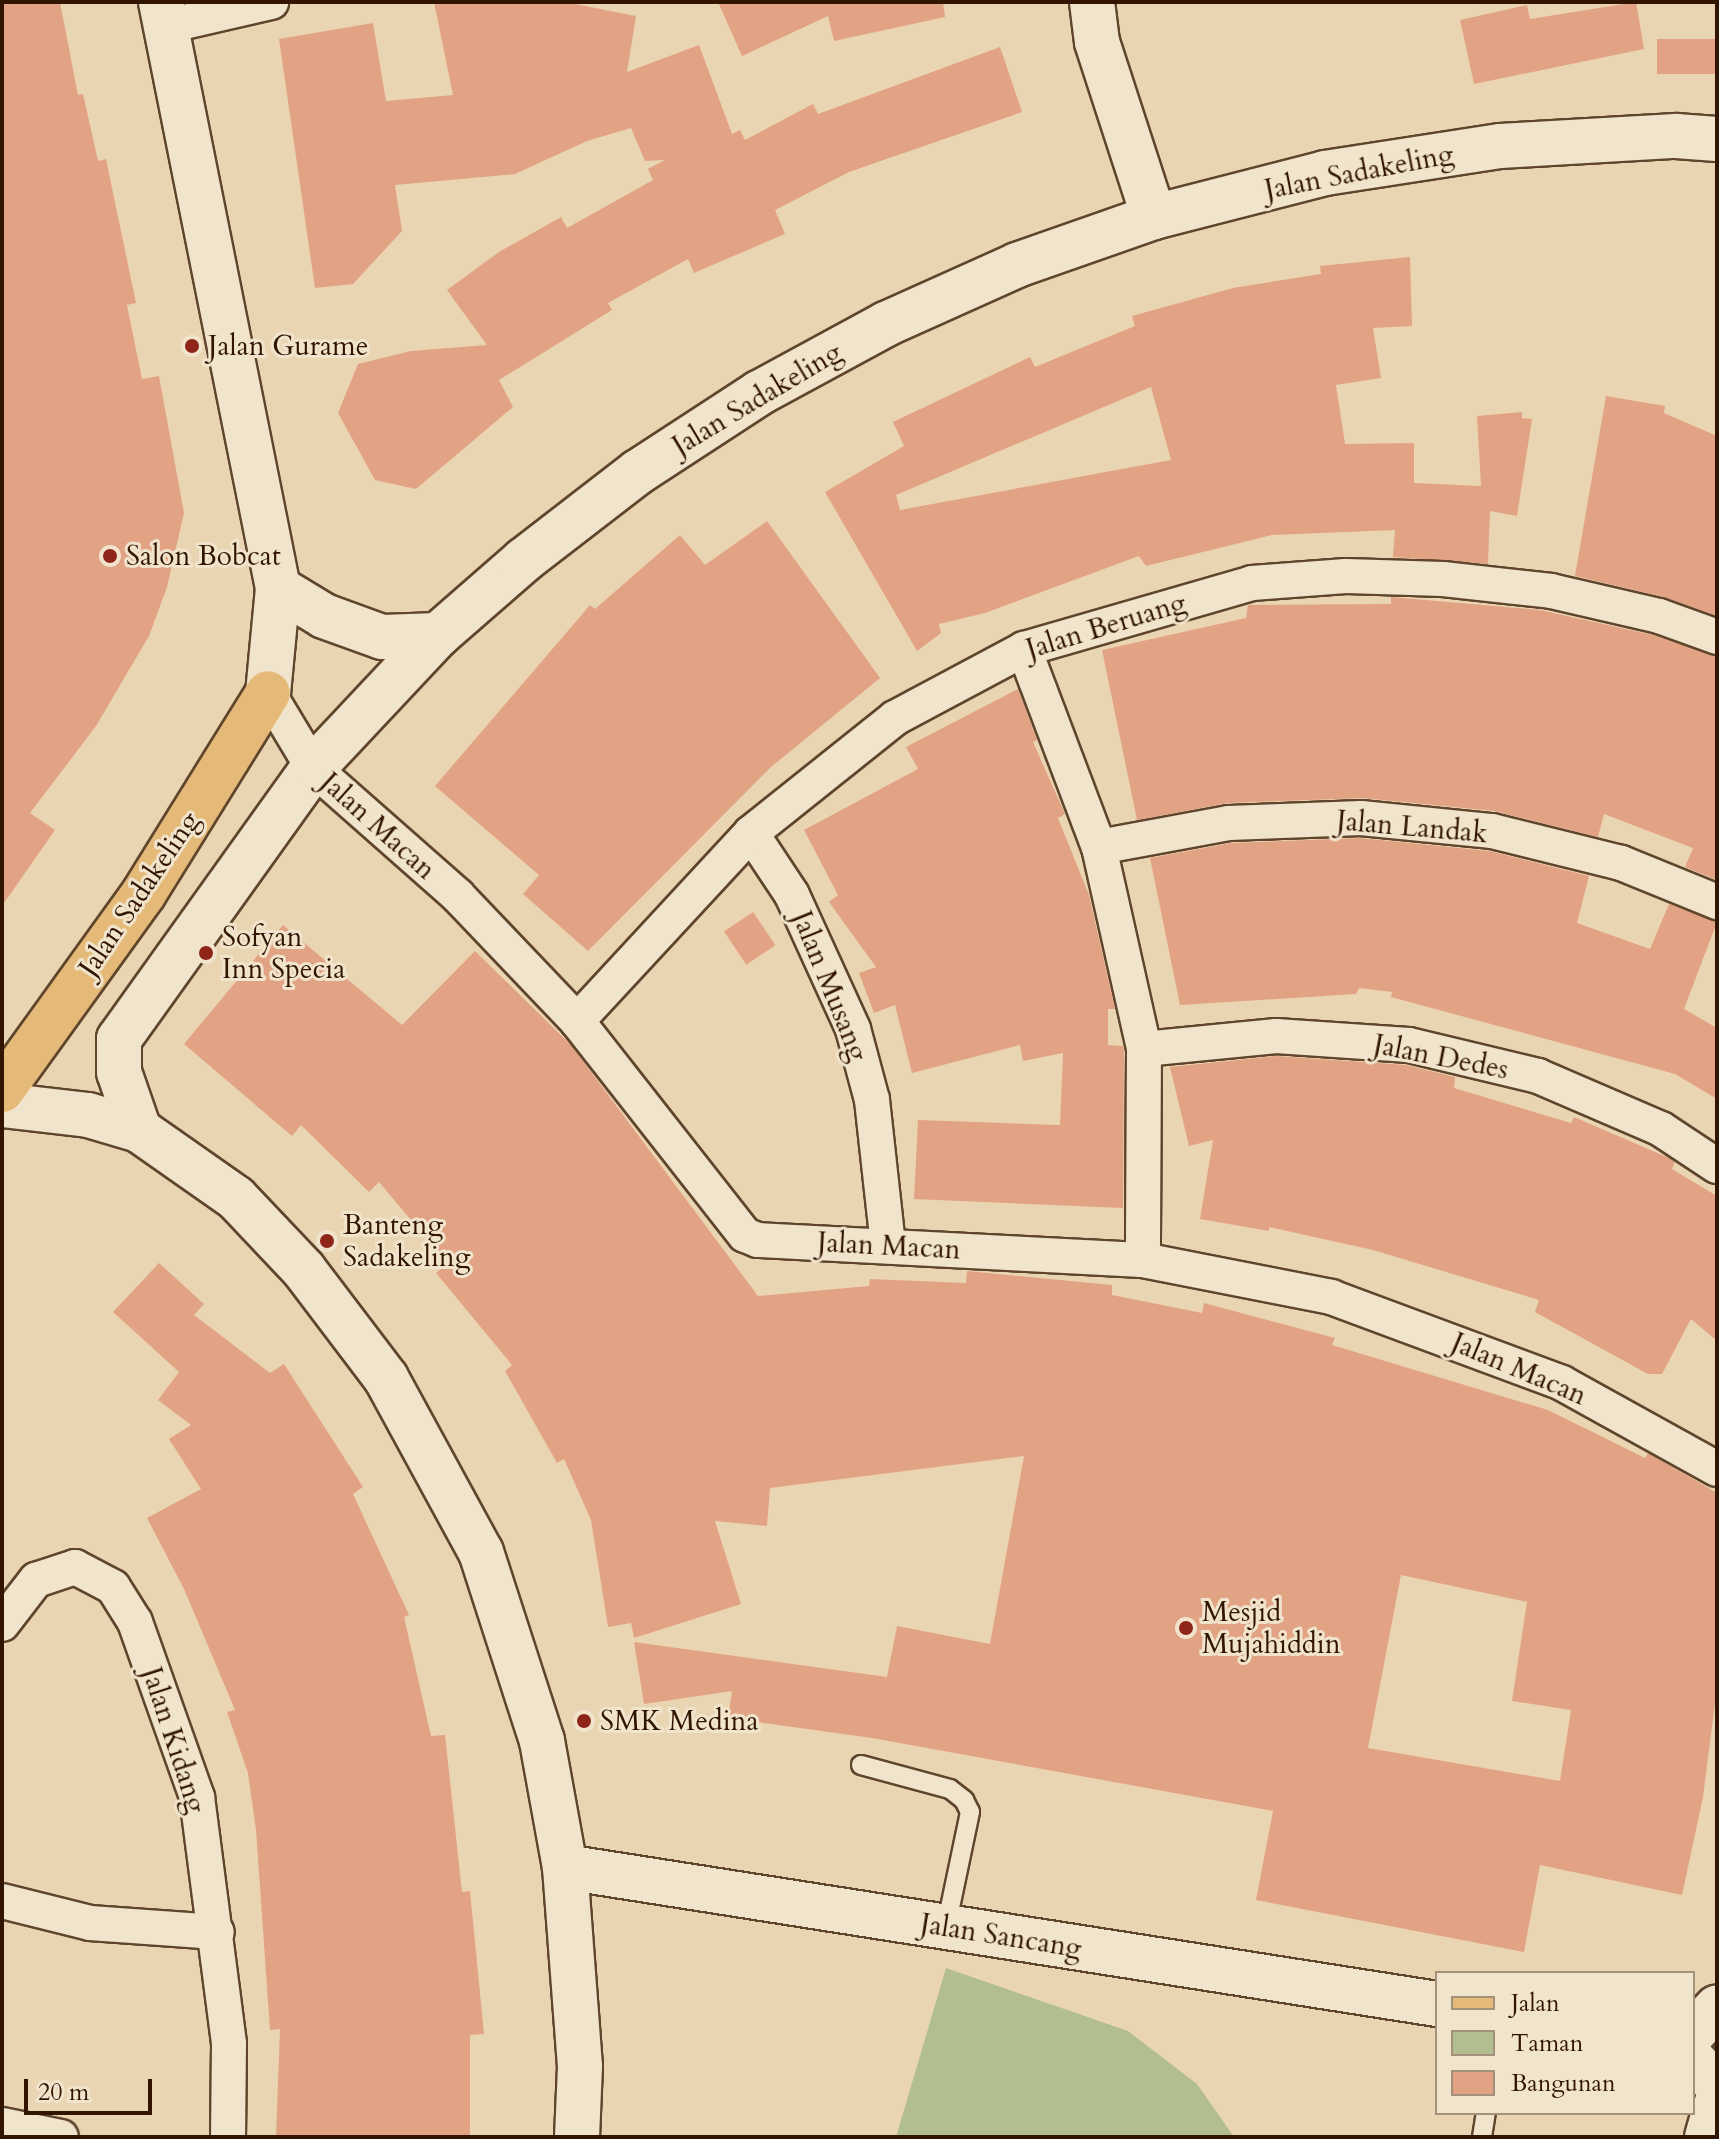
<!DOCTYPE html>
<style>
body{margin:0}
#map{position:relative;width:1719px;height:2139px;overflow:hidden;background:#ead5b2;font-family:Cardo,serif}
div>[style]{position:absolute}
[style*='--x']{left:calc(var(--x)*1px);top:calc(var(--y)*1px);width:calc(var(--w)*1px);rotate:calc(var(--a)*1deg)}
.green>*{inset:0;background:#b2be8f}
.building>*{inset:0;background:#e2a384;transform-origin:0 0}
.roads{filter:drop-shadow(2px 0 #5f452c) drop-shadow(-2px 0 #5f452c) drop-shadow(0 2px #5f452c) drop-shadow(0 -2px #5f452c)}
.lane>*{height:18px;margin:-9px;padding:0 9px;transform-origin:9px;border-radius:9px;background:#f1e4cd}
.street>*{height:34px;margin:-17px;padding:0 17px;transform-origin:17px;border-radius:17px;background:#f1e4cd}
.secondary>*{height:44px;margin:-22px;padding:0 22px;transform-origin:22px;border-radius:22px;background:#f1e4cd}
.primary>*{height:44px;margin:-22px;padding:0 22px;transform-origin:22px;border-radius:22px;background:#e5ba79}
.dots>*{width:22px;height:22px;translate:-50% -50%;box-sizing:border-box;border:4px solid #f1e4cd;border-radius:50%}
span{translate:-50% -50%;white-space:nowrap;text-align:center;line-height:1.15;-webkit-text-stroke:6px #f1e4cd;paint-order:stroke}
.street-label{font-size:28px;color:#311500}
.poi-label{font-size:28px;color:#311500}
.left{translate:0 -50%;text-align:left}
.frame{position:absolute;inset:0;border:4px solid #311500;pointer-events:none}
.legend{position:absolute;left:1435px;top:1971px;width:260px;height:144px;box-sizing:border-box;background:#f1e4cd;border:2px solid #a4917b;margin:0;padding:10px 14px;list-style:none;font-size:24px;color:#311500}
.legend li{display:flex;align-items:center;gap:16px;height:40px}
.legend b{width:40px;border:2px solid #a4917b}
.scale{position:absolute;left:24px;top:2079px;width:128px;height:36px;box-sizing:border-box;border:4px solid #311500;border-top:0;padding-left:10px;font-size:24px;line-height:28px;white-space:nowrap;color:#311500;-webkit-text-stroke:6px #f1e4cd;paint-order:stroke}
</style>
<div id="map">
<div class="green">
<div style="clip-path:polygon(946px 1968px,1128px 2031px,1197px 2084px,1234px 2137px,896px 2137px)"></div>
</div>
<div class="building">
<div style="clip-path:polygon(2px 2px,60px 2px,78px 95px,83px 94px,98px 161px,106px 159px,136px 303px,127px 305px,142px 379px,159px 376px,184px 513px,167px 587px,149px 636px,96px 726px,30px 813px,55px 830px,2px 906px)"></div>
<div style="clip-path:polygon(434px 2px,565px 2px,636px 16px,627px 72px,699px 45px,732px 134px,740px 130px,745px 140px,813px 104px,818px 114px,1000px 47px,1022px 112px,849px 172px,775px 210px,785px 234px,694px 273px,688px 259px,608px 303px,612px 310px,499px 380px,513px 407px,416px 489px,375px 480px,338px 413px,358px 364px,411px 351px,487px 345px,447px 290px,499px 252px,561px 217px,567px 228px,653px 180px,648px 169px,665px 160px,645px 161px,631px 128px,587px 141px,515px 174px,395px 185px,402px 231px,353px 284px,315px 288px,279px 39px,373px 23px,386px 101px,453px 95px)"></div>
<div style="clip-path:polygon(718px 2px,943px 2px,945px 17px,834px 41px,828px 16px,742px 56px)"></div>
<div style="clip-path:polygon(1636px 2px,1644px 49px,1474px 84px,1460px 20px,1527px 5px,1530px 19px)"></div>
<div style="left:1717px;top:39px;width:35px;height:60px;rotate:90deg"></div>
<div style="clip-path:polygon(evenodd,1410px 257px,1412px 326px,1373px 328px,1381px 378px,1336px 385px,1345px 444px,1414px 443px,1414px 483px,1481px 486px,1477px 416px,1522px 412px,1522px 418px,1532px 419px,1517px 516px,1490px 511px,1488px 564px,1393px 557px,1395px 530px,1272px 535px,1146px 566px,1139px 556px,985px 613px,939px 624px,941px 633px,917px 651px,825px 492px,904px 446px,893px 422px,1030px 357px,1035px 367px,1135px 326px,1132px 316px,1233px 288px,1321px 274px,1320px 266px,1410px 257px,1151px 387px,1171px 460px,900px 510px,896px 495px,1151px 387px)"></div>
<div style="clip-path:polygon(1606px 396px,1665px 406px,1664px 413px,1717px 436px,1717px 616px,1664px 597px,1575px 576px)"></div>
<div style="clip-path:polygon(767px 521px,880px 678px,771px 767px,588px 951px,523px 894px,539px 875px,435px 786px,590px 605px,595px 609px,680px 535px,705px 565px)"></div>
<div style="clip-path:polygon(1391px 597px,1540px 610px,1653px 635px,1717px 656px,1717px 880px,1685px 867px,1693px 848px,1604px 814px,1598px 837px,1494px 811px,1363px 798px,1228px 803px,1137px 820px,1102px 650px,1246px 618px,1248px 605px,1391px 604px)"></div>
<div style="clip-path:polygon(1018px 689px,1037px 740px,1033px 742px,1065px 814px,1058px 818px,1089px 895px,1115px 1009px,1108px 1009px,1108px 1045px,1123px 1046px,1124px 1051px,1123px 1208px,914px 1199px,918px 1120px,1060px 1125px,1063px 1053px,1023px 1061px,1020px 1045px,912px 1073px,895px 1005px,874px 1013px,859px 973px,876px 967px,829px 902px,838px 895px,804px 830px,918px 769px,906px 747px)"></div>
<div style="clip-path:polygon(1360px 838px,1489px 851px,1589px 876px,1577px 923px,1650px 949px,1669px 904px,1717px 922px,1684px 1009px,1717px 1028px,1717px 1099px,1675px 1074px,1391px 997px,1392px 992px,1359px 988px,1356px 994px,1180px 1005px,1150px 858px,1231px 843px)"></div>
<div style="left:753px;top:912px;width:40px;height:35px;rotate:56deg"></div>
<div style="clip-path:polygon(evenodd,283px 925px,402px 1025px,475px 951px,571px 1045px,758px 1296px,869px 1286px,870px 1279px,966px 1283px,967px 1271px,1112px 1285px,1112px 1295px,1202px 1313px,1204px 1303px,1335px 1338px,1332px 1345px,1548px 1410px,1645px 1458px,1648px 1453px,1717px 1493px,1717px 1688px,1703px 1797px,1682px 1895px,1540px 1865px,1524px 1952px,1256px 1900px,1273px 1811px,872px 1738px,728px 1718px,732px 1691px,644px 1704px,634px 1642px,887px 1677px,897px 1626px,990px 1644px,1024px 1456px,770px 1488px,767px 1526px,715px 1521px,741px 1604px,634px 1638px,631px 1623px,608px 1627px,591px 1520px,564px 1459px,557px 1463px,505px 1371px,512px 1365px,436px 1273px,448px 1264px,379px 1182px,369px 1192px,301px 1125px,292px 1136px,184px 1044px,283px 925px,1401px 1575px,1527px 1602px,1512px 1701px,1571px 1710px,1560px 1781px,1368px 1748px,1401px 1575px)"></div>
<div style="clip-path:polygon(1276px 1056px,1406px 1065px,1455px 1077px,1454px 1088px,1571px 1123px,1574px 1117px,1669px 1158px,1675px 1162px,1672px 1169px,1717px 1196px,1717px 1341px,1691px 1319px,1662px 1374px,1648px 1374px,1535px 1312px,1539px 1300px,1373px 1250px,1269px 1227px,1269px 1231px,1200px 1219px,1213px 1140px,1189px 1146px,1170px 1067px)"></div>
<div style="clip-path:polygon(159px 1263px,204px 1304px,194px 1315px,270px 1373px,284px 1364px,363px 1487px,353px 1494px,409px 1615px,404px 1617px,431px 1736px,445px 1735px,462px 1892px,470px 1891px,484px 2034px,470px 2035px,470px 2137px,276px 2137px,280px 2029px,270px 2030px,256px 1830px,248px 1773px,227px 1712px,235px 1710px,184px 1589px,147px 1518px,201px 1489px,169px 1439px,191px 1425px,158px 1400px,179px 1372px,113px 1312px)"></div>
</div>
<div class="roads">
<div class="lane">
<div style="--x:861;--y:1765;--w:92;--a:15.1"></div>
<div style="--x:950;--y:1789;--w:18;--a:38"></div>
<div style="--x:964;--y:1800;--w:13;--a:63"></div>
<div style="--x:970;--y:1812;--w:117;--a:101.8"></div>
<div style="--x:1482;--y:2137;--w:24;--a:-81"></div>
</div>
<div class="street">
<div style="--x:167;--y:26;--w:107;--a:-13"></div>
<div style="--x:1024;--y:649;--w:212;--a:69.3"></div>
<div style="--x:1099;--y:847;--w:207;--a:77.4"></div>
<div style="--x:1144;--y:1049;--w:211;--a:90.3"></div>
<div style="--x:268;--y:693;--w:87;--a:59"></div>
<div style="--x:313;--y:768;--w:193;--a:41.4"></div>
<div style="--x:458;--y:896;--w:173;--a:46.4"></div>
<div style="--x:577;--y:1021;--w:272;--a:51.9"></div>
<div style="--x:745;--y:1235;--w:14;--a:21"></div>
<div style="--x:758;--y:1240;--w:386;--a:3"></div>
<div style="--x:1143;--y:1260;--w:192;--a:11.1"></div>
<div style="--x:1331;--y:1297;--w:246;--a:20.4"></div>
<div style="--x:1562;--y:1383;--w:177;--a:29"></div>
<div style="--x:751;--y:833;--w:74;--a:56.5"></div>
<div style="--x:792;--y:895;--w:147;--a:65.5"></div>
<div style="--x:853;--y:1029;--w:73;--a:75"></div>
<div style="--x:872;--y:1100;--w:147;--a:83.7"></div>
<div style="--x:1099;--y:847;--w:132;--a:-10.5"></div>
<div style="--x:1229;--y:823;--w:132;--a:-2.2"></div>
<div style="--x:1361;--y:818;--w:132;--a:5.7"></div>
<div style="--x:1492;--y:831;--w:133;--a:13.9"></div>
<div style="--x:1621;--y:863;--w:104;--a:22.1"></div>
<div style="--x:577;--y:1021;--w:256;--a:-47.2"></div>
<div style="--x:751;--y:833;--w:184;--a:-38.6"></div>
<div style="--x:895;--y:718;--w:146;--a:-28.1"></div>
<div style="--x:1024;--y:649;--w:237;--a:-16.1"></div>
<div style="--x:1252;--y:583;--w:94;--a:-4.3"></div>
<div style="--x:1346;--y:576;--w:97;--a:1.8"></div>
<div style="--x:1443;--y:579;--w:109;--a:6.3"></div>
<div style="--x:1551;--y:591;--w:111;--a:13"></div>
<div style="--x:1659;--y:616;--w:62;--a:19.9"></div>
<div style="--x:1144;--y:1049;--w:133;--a:-5.6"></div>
<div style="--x:1276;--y:1036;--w:133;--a:3.9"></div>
<div style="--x:1409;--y:1045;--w:133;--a:13.5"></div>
<div style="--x:1538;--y:1076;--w:134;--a:23.3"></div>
<div style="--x:1661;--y:1129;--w:67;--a:33.5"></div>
<div style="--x:2;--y:1624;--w:56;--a:-52.3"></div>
<div style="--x:36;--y:1580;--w:41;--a:-18.4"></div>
<div style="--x:75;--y:1567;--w:43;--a:27.8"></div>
<div style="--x:113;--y:1587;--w:41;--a:57.8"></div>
<div style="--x:135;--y:1622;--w:186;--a:70.5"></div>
<div style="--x:197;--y:1797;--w:249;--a:82.6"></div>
<div style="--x:229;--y:2044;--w:93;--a:90.6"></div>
<div style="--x:2;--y:1901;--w:91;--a:14"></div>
<div style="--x:90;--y:1923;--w:127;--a:4.1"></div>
<div style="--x:2;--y:2125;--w:60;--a:11.5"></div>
</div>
<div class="secondary">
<div style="--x:161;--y:2;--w:598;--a:78.71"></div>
<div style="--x:278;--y:588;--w:105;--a:95.4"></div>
<div style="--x:1092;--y:2;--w:40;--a:82.9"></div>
<div style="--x:1097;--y:42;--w:184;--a:72"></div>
<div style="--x:278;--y:588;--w:54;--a:31.3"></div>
<div style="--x:324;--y:616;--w:62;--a:19.9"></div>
<div style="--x:382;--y:637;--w:56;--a:-2"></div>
<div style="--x:2;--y:1105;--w:87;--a:6.6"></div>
<div style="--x:88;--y:1115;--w:53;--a:16.4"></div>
<div style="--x:139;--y:1130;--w:118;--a:35"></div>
<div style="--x:236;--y:1198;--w:99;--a:46.6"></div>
<div style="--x:304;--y:1270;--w:136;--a:52.8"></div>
<div style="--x:386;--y:1378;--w:198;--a:61.4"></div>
<div style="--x:481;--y:1552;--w:199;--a:72.1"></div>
<div style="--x:542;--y:1741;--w:128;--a:79.7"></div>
<div style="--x:565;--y:1867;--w:200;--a:85.7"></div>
<div style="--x:580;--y:2066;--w:71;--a:92.4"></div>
<div style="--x:139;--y:1130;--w:61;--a:-109"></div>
<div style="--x:119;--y:1072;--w:33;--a:-90"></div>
<div style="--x:119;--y:1039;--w:333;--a:-54.4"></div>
<div style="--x:313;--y:768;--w:183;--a:-46.8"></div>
<div style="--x:438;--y:635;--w:114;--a:-41.1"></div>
<div style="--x:524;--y:560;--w:144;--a:-37.7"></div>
<div style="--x:638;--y:472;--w:145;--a:-33.1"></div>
<div style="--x:759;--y:393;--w:145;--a:-28.5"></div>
<div style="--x:886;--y:324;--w:144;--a:-24.2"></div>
<div style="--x:1017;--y:265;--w:145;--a:-19.3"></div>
<div style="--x:1154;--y:217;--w:177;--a:-14.4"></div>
<div style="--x:1325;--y:173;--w:177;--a:-8.8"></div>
<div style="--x:1500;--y:146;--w:176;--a:-3.3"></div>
<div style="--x:1676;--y:136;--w:41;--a:4.2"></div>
<div style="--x:565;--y:1867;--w:883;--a:8.93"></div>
<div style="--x:1693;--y:2033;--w:35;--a:-47"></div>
<div style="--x:1693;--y:2060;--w:35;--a:46"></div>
<div style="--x:1707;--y:2137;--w:36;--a:-74"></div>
</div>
<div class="primary">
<div style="--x:2;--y:1090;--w:243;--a:-54.2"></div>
<div style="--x:144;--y:893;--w:235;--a:-58.2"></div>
</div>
</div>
<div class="dots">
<div style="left:192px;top:346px;background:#8f2418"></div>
<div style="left:110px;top:556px;background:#8f2418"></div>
<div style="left:206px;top:953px;background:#8f2418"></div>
<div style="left:327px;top:1241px;background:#8f2418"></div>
<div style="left:1186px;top:1628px;background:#8f2418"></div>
<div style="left:584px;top:1721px;background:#8f2418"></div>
</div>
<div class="street-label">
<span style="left:1359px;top:172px;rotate:-11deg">Jalan Sadakeling</span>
<span style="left:757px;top:399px;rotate:-31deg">Jalan Sadakeling</span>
<span style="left:1106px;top:626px;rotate:-17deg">Jalan Beruang</span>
<span style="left:378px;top:826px;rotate:42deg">Jalan Macan</span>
<span style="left:1412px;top:827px;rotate:5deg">Jalan Landak</span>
<span style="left:139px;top:894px;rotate:-56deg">Jalan Sadakeling</span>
<span style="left:830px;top:986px;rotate:68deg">Jalan Musang</span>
<span style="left:1441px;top:1057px;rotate:11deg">Jalan Dedes</span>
<span style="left:889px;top:1246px;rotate:3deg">Jalan Macan</span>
<span style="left:1519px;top:1369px;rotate:23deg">Jalan Macan</span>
<span style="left:174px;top:1740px;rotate:72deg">Jalan Kidang</span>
<span style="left:1001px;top:1936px;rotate:9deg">Jalan Sancang</span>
</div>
<div class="poi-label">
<span class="left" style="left:208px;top:346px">Jalan Gurame</span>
<span class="left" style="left:126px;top:556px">Salon Bobcat</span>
<span class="left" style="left:222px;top:953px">Sofyan<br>Inn Specia</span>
<span class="left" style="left:343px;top:1241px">Banteng<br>Sadakeling</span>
<span class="left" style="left:1202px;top:1628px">Mesjid<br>Mujahiddin</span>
<span class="left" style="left:600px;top:1721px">SMK Medina</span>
</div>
<div class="frame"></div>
<ul class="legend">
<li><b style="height:10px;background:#e5ba79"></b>Jalan</li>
<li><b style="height:22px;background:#b2be8f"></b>Taman</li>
<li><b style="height:22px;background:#e2a384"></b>Bangunan</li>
</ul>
<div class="scale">20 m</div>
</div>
